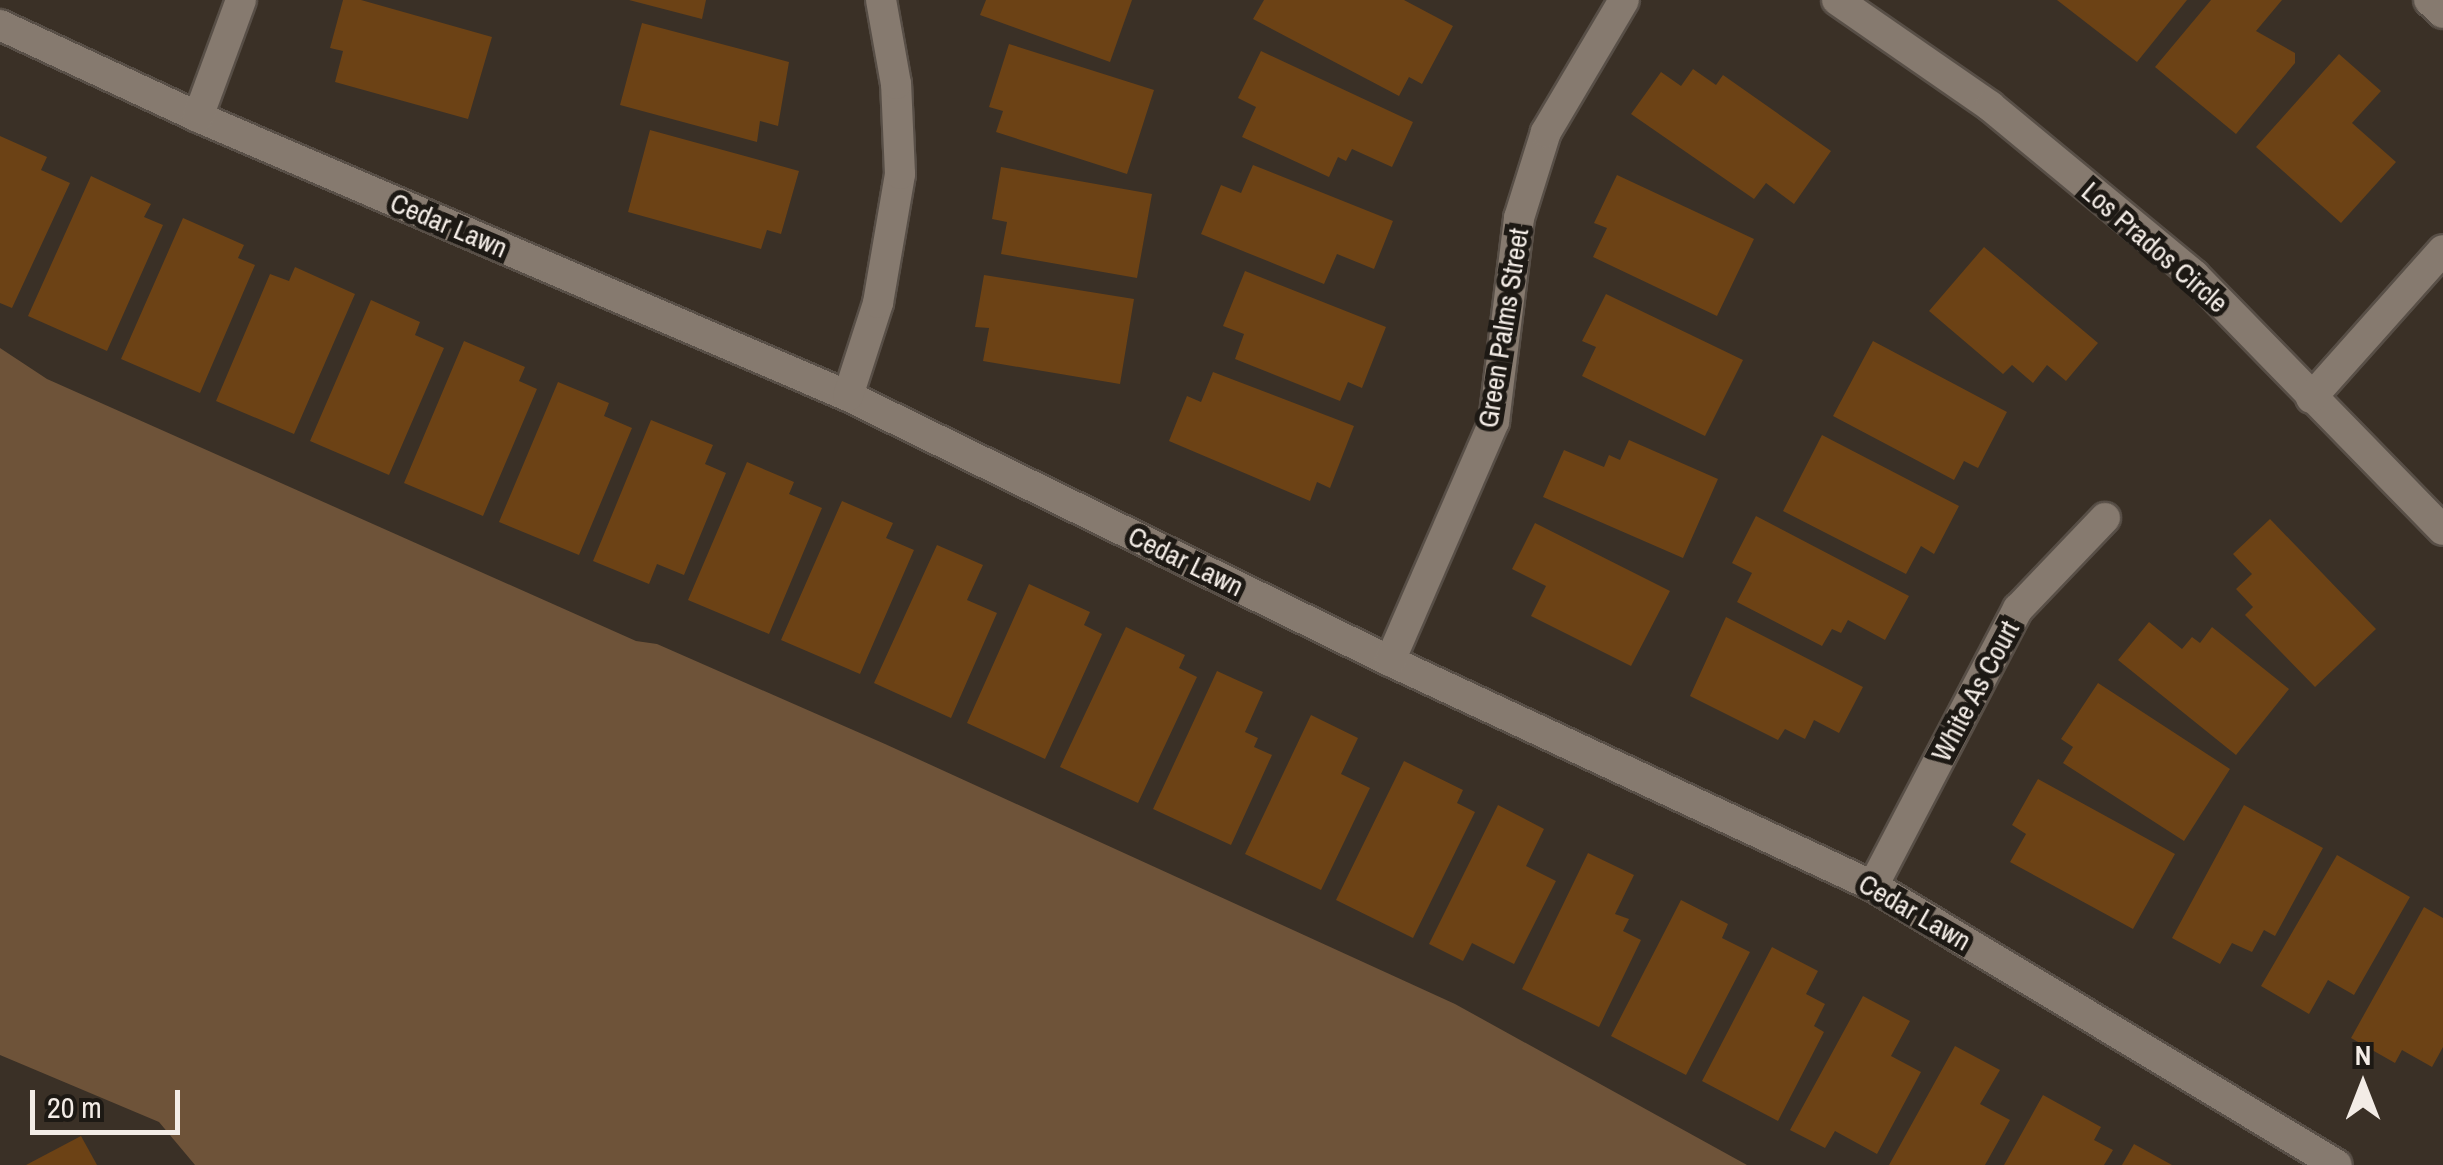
<!DOCTYPE html>
<style>
body{margin:0}
#map{position:relative;width:2443px;height:1165px;overflow:hidden;background:#3a3026;font-family:"Archivo Narrow",sans-serif}
div>[style]{position:absolute}
[style*='--x']{left:calc(var(--x)*1px);top:calc(var(--y)*1px);width:calc(var(--w)*1px);rotate:calc(var(--a)*1deg)}
.green>*{inset:0;background:#6e5339}
.building>*{inset:0;background:#6c4215}
.roads{filter:drop-shadow(2px 0 #584f47) drop-shadow(-2px 0 #584f47) drop-shadow(0 2px #584f47) drop-shadow(0 -2px #584f47)}
.street>*{height:30px;margin:-15px;padding:0 15px;transform-origin:15px;border-radius:15px;background:#867a6f}
span{translate:-50% -50%;white-space:nowrap;text-align:center;line-height:1.15;-webkit-text-stroke:10px #1d1914;paint-order:stroke}
.street-label{font-size:28px;color:#f3ece6}
.north{position:absolute;left:2313px;top:1035px;width:100px;height:100px;-webkit-text-stroke:8px #1d1914;paint-order:stroke;rotate:0deg;font-size:28px;font-weight:700;line-height:40px;text-align:center;color:#f3ece6}
.north::after{content:'';display:block;margin:auto;width:35px;height:45px;background:#f3ece6;clip-path:polygon(50% 0,100% 100%,50% 72%,0 100%)}
.scale{position:absolute;left:30px;top:1090px;width:150px;height:45px;box-sizing:border-box;border:5px solid #f3ece6;border-top:0;padding-left:12px;font-size:30px;line-height:35px;white-space:nowrap;color:#f3ece6;-webkit-text-stroke:8px #1d1914;paint-order:stroke}
</style>
<div id="map">
<div class="green">
<div style="clip-path:polygon(0 348px,47px 379px,636px 641px,657px 644px,885px 744px,1455px 1004px,1747px 1165px,195px 1165px,159px 1122px,0 1055px)"></div>
</div>
<div class="building">
<div style="clip-path:polygon(343px 0,361px 0,492px 37px,468px 119px,335px 82px,343px 51px,330px 48px)"></div>
<div style="clip-path:polygon(629px 0,706px 0,702px 19px)"></div>
<div style="clip-path:polygon(986px 0,1132px 0,1110px 62px,980px 15px)"></div>
<div style="clip-path:polygon(1264px 0,1404px 0,1453px 26px,1422px 84px,1409px 77px,1399px 96px,1253px 19px)"></div>
<div style="clip-path:polygon(2057px 0,2187px 0,2137px 62px)"></div>
<div style="clip-path:polygon(2211px 0,2282px 0,2256px 31px,2295px 53px,2295px 63px,2236px 134px,2155px 67px)"></div>
<div style="clip-path:polygon(642px 23px,789px 62px,778px 126px,760px 121px,757px 142px,620px 105px)"></div>
<div style="clip-path:polygon(1009px 44px,1154px 90px,1127px 174px,996px 132px,1003px 111px,989px 107px)"></div>
<div style="clip-path:polygon(1261px 51px,1413px 122px,1392px 167px,1352px 149px,1346px 161px,1338px 157px,1329px 177px,1242px 137px,1256px 107px,1238px 98px)"></div>
<div style="clip-path:polygon(2339px 54px,2381px 91px,2352px 123px,2396px 162px,2341px 223px,2256px 147px)"></div>
<div style="clip-path:polygon(1693px 69px,1716px 85px,1723px 75px,1831px 151px,1794px 204px,1766px 183px,1754px 199px,1631px 114px,1661px 72px,1681px 86px)"></div>
<div style="clip-path:polygon(650px 130px,799px 171px,781px 234px,767px 230px,761px 249px,628px 212px)"></div>
<div style="clip-path:polygon(0 136px,47px 157px,41px 170px,70px 183px,12px 308px,0 303px)"></div>
<div style="clip-path:polygon(1253px 165px,1393px 221px,1374px 269px,1337px 254px,1324px 284px,1201px 234px,1221px 185px,1241px 193px)"></div>
<div style="clip-path:polygon(1001px 167px,1152px 194px,1137px 278px,1001px 254px,1007px 222px,992px 219px)"></div>
<div style="clip-path:polygon(1617px 175px,1754px 239px,1717px 316px,1593px 257px,1607px 228px,1594px 223px)"></div>
<div style="clip-path:polygon(91px 176px,151px 204px,144px 217px,163px 225px,107px 351px,28px 316px)"></div>
<div style="clip-path:polygon(183px 218px,244px 245px,238px 258px,255px 265px,200px 393px,121px 359px)"></div>
<div style="clip-path:polygon(1984px 247px,2098px 343px,2066px 381px,2047px 365px,2033px 383px,2012px 365px,2003px 374px,1929px 311px)"></div>
<div style="clip-path:polygon(295px 267px,355px 294px,294px 434px,216px 401px,270px 274px,289px 281px)"></div>
<div style="clip-path:polygon(1245px 271px,1386px 327px,1362px 388px,1348px 382px,1340px 401px,1235px 359px,1244px 334px,1223px 326px)"></div>
<div style="clip-path:polygon(984px 275px,1134px 299px,1120px 384px,983px 361px,989px 328px,975px 327px)"></div>
<div style="clip-path:polygon(1606px 294px,1743px 360px,1705px 436px,1582px 376px,1596px 347px,1582px 341px)"></div>
<div style="clip-path:polygon(371px 300px,420px 322px,415px 335px,444px 348px,389px 475px,310px 441px)"></div>
<div style="clip-path:polygon(464px 341px,525px 367px,519px 381px,537px 389px,483px 516px,404px 483px)"></div>
<div style="clip-path:polygon(1873px 341px,2007px 412px,1978px 468px,1964px 461px,1954px 480px,1833px 416px)"></div>
<div style="clip-path:polygon(1213px 372px,1354px 426px,1330px 488px,1317px 482px,1310px 501px,1169px 441px,1187px 396px,1201px 402px)"></div>
<div style="clip-path:polygon(558px 382px,609px 403px,604px 416px,632px 428px,579px 555px,499px 522px)"></div>
<div style="clip-path:polygon(651px 420px,713px 445px,705px 464px,726px 473px,684px 575px,657px 564px,649px 584px,593px 561px)"></div>
<div style="clip-path:polygon(1822px 435px,1959px 506px,1934px 554px,1921px 546px,1906px 574px,1783px 511px)"></div>
<div style="clip-path:polygon(1629px 440px,1718px 479px,1683px 558px,1543px 497px,1564px 450px,1604px 467px,1609px 455px,1620px 460px)"></div>
<div style="clip-path:polygon(747px 462px,794px 482px,789px 494px,822px 508px,769px 634px,688px 600px)"></div>
<div style="clip-path:polygon(842px 501px,893px 523px,886px 538px,914px 550px,860px 674px,781px 640px)"></div>
<div style="clip-path:polygon(1756px 516px,1909px 596px,1885px 640px,1848px 620px,1841px 633px,1832px 629px,1822px 646px,1737px 602px,1752px 573px,1732px 563px)"></div>
<div style="clip-path:polygon(2270px 519px,2376px 629px,2315px 687px,2245px 615px,2253px 607px,2236px 589px,2252px 574px,2233px 554px)"></div>
<div style="clip-path:polygon(1535px 523px,1670px 591px,1631px 666px,1531px 616px,1546px 586px,1512px 569px)"></div>
<div style="clip-path:polygon(937px 545px,983px 565px,967px 600px,997px 613px,951px 718px,874px 683px)"></div>
<div style="clip-path:polygon(1029px 584px,1090px 612px,1084px 625px,1102px 634px,1045px 759px,967px 723px)"></div>
<div style="clip-path:polygon(1726px 617px,1863px 687px,1839px 733px,1814px 720px,1805px 739px,1785px 729px,1778px 740px,1690px 696px)"></div>
<div style="clip-path:polygon(2149px 622px,2182px 649px,2192px 637px,2200px 643px,2212px 627px,2289px 689px,2236px 755px,2118px 660px)"></div>
<div style="clip-path:polygon(1126px 627px,1185px 655px,1179px 668px,1197px 677px,1138px 803px,1060px 767px)"></div>
<div style="clip-path:polygon(1217px 671px,1263px 692px,1245px 732px,1258px 738px,1254px 747px,1272px 755px,1231px 845px,1153px 809px)"></div>
<div style="clip-path:polygon(2098px 683px,2230px 769px,2184px 841px,2063px 763px,2073px 747px,2061px 739px)"></div>
<div style="clip-path:polygon(1311px 715px,1358px 738px,1341px 774px,1370px 788px,1321px 890px,1245px 854px)"></div>
<div style="clip-path:polygon(1404px 761px,1463px 790px,1457px 803px,1475px 812px,1413px 938px,1336px 900px)"></div>
<div style="clip-path:polygon(2038px 779px,2175px 854px,2133px 929px,2010px 862px,2026px 834px,2012px 825px)"></div>
<div style="clip-path:polygon(1498px 805px,1544px 829px,1526px 866px,1556px 881px,1514px 964px,1472px 943px,1463px 961px,1429px 944px)"></div>
<div style="clip-path:polygon(2244px 805px,2323px 848px,2275px 936px,2264px 930px,2252px 952px,2232px 943px,2220px 964px,2172px 938px)"></div>
<div style="clip-path:polygon(1588px 853px,1634px 875px,1615px 914px,1629px 919px,1623px 931px,1641px 940px,1599px 1027px,1522px 989px)"></div>
<div style="clip-path:polygon(2337px 855px,2410px 897px,2354px 995px,2328px 980px,2309px 1014px,2261px 986px)"></div>
<div style="clip-path:polygon(1681px 900px,1728px 924px,1722px 938px,1750px 952px,1686px 1075px,1611px 1036px)"></div>
<div style="clip-path:polygon(2424px 907px,2443px 918px,2443px 1047px,2432px 1067px,2402px 1050px,2395px 1063px,2351px 1038px)"></div>
<div style="clip-path:polygon(1772px 947px,1818px 971px,1806px 994px,1825px 1004px,1814px 1026px,1824px 1032px,1778px 1121px,1702px 1081px)"></div>
<div style="clip-path:polygon(1863px 996px,1910px 1021px,1891px 1056px,1921px 1072px,1877px 1154px,1835px 1131px,1825px 1148px,1790px 1130px)"></div>
<div style="clip-path:polygon(1955px 1046px,2000px 1070px,1980px 1104px,2010px 1120px,1985px 1165px,1889px 1165px)"></div>
<div style="clip-path:polygon(2043px 1095px,2101px 1127px,2094px 1140px,2113px 1150px,2104px 1165px,2004px 1165px)"></div>
<div style="clip-path:polygon(81px 1136px,97px 1165px,26px 1165px)"></div>
<div style="clip-path:polygon(2134px 1144px,2172px 1165px,2122px 1165px)"></div>
</div>
<div class="roads">
<div class="street">
<div style="--x:1837;--y:0;--w:186;--a:34.7"></div>
<div style="--x:1990;--y:106;--w:265;--a:39.6"></div>
<div style="--x:2194;--y:275;--w:356;--a:45.7"></div>
<div style="--x:2429;--y:0;--w:19;--a:43"></div>
<div style="--x:0;--y:25;--w:218;--a:24.9"></div>
<div style="--x:198;--y:117;--w:707;--a:23.23"></div>
<div style="--x:848;--y:396;--w:603;--a:26.06"></div>
<div style="--x:1390;--y:661;--w:533;--a:24.98"></div>
<div style="--x:1873;--y:886;--w:541;--a:31.02"></div>
<div style="--x:198;--y:117;--w:125;--a:-69.8"></div>
<div style="--x:848;--y:396;--w:98;--a:-72.1"></div>
<div style="--x:878;--y:303;--w:131;--a:-80.3"></div>
<div style="--x:900;--y:174;--w:90;--a:-92.5"></div>
<div style="--x:896;--y:84;--w:85;--a:-100.1"></div>
<div style="--x:2311;--y:398;--w:198;--a:-48.3"></div>
<div style="--x:1390;--y:661;--w:261;--a:-66.5"></div>
<div style="--x:1494;--y:422;--w:206;--a:-83"></div>
<div style="--x:1519;--y:218;--w:90;--a:-72.6"></div>
<div style="--x:1546;--y:132;--w:153;--a:-59.4"></div>
<div style="--x:1873;--y:886;--w:313;--a:-62.4"></div>
<div style="--x:2018;--y:609;--w:126;--a:-46.3"></div>
</div>
</div>
<div class="street-label">
<span style="left:449px;top:225px;rotate:23deg">Cedar Lawn</span>
<span style="left:2155px;top:247px;rotate:41deg">Los Prados Circle</span>
<span style="left:1503px;top:328px;rotate:-81deg">Green Palms Street</span>
<span style="left:1186px;top:561px;rotate:26deg">Cedar Lawn</span>
<span style="left:1975px;top:691px;rotate:-62deg">White As Court</span>
<span style="left:1915px;top:912px;rotate:30deg">Cedar Lawn</span>
</div>
<div class="north">N</div>
<div class="scale">20 m</div>
</div>
